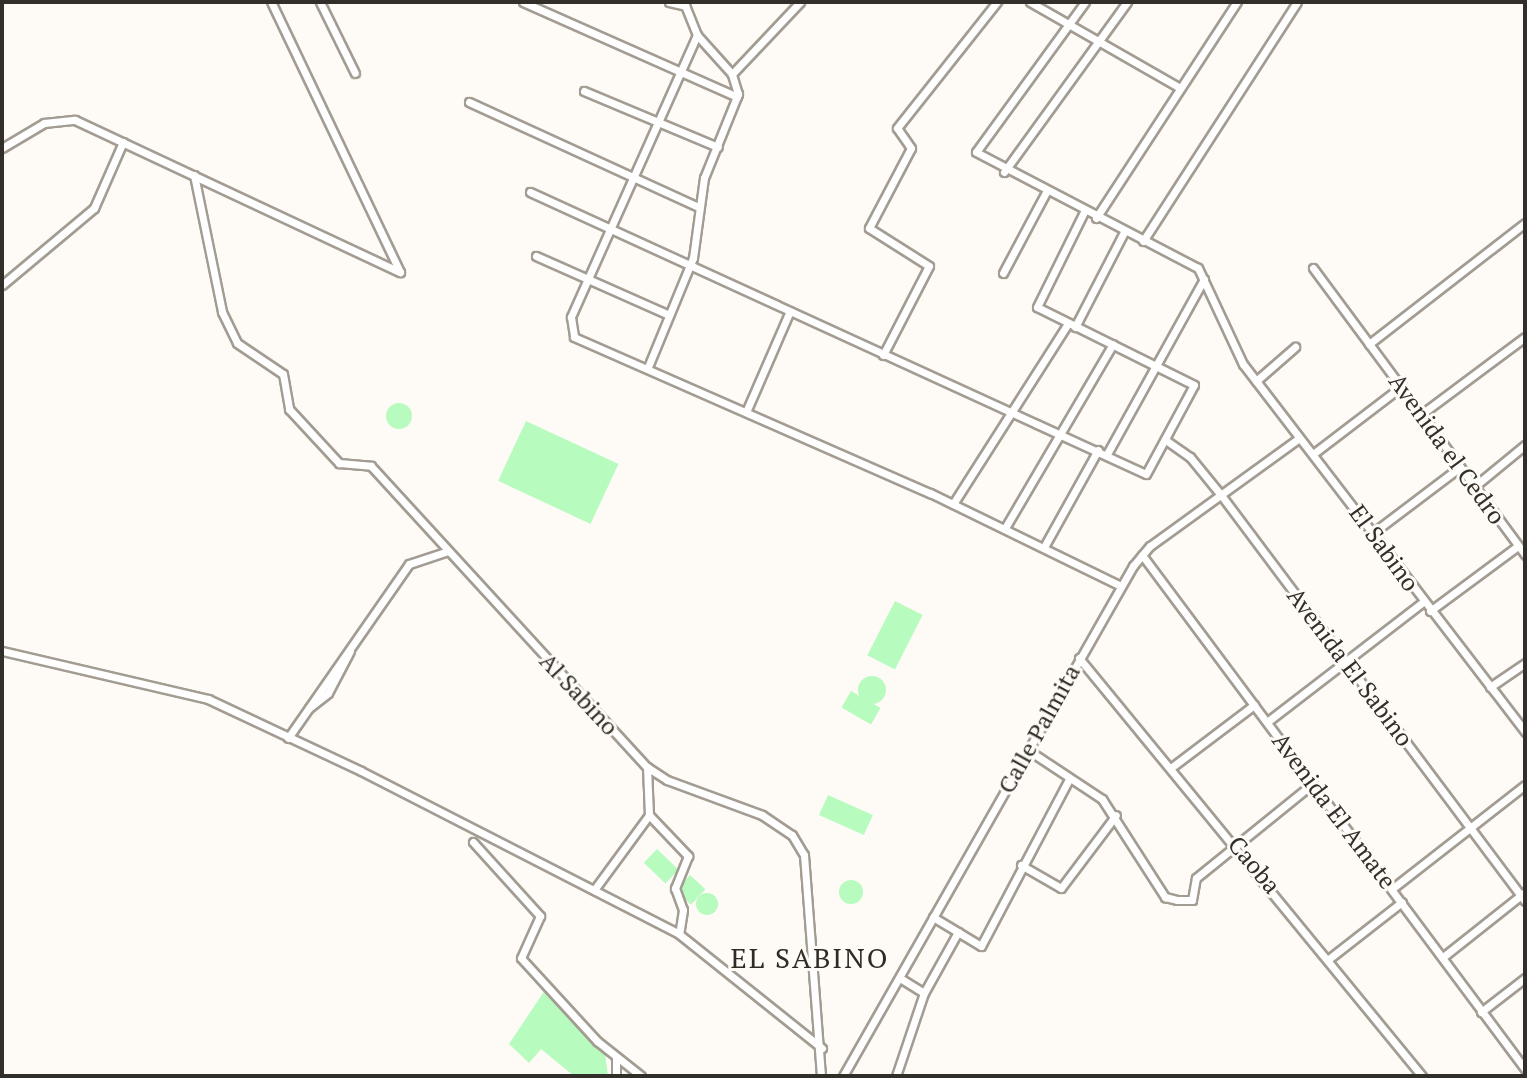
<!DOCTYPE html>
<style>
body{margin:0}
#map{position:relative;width:1527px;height:1078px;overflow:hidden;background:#fefbf7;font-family:"PT Serif",serif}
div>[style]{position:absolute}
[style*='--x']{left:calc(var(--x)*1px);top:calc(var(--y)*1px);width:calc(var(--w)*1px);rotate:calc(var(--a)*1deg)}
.green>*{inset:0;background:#b7fbbf;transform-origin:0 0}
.round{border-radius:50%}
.roads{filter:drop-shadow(2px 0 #a39c92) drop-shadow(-2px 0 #a39c92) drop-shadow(0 2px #a39c92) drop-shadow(0 -2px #a39c92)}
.minor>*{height:7px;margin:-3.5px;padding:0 3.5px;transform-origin:3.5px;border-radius:3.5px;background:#fff}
span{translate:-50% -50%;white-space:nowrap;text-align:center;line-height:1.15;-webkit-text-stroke:6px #fefbf7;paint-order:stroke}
.street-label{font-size:24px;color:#322f2b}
.quarter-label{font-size:28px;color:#2f2a22;letter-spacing:2px}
.frame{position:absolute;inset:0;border:4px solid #322f2b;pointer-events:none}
</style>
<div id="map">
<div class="green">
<div class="round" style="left:386px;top:403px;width:26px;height:26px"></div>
<div style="left:526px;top:421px;width:102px;height:66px;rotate:25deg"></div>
<div style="left:895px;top:601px;width:31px;height:61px;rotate:27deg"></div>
<div class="round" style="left:858px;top:676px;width:28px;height:28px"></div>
<div style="left:851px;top:691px;width:34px;height:19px;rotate:30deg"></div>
<div style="left:828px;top:795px;width:49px;height:22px;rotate:24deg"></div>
<div style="left:657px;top:849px;width:30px;height:19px;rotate:44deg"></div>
<div style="left:690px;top:875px;width:21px;height:21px;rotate:43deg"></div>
<div class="round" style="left:839px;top:880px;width:24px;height:24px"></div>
<div class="round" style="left:696px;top:893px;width:22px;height:22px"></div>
<div style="clip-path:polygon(545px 990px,605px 1053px,608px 1076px,574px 1076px,541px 1049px,529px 1063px,509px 1044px)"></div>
</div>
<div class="roads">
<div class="minor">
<div style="--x:320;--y:2;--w:79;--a:63.8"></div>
<div style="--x:523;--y:2;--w:234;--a:23.9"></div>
<div style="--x:669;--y:2;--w:17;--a:13"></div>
<div style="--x:1030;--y:2;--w:173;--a:29.8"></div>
<div style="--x:1085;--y:2;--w:185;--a:126"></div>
<div style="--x:976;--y:152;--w:250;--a:27.6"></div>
<div style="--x:1198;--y:268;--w:106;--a:64.9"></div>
<div style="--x:1243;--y:364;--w:464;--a:52.5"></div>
<div style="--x:697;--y:35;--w:309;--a:114.1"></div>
<div style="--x:571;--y:317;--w:20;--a:81"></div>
<div style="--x:574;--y:337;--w:389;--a:23.7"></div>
<div style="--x:930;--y:493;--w:212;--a:26"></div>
<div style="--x:732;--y:74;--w:99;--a:-46.6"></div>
<div style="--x:584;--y:91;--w:145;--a:22.7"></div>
<div style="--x:469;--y:102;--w:252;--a:24.6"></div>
<div style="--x:2;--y:148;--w:49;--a:-30.8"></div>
<div style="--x:44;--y:123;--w:31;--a:-6"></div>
<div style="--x:75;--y:120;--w:359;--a:25.1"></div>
<div style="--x:400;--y:272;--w:299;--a:-115.5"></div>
<div style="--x:1004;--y:172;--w:210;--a:-54.1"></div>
<div style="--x:194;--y:175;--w:140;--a:78.4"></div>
<div style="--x:222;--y:312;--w:34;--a:64"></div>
<div style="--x:237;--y:343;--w:55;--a:34"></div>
<div style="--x:283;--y:374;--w:36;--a:80"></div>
<div style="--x:289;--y:409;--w:74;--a:47.2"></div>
<div style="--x:339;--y:463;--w:32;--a:5"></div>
<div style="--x:371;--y:466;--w:408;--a:47.5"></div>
<div style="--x:647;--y:767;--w:24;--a:33"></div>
<div style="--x:667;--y:780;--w:101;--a:20.2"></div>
<div style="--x:762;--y:815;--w:36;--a:34"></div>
<div style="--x:792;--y:835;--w:23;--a:59"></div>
<div style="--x:804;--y:855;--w:222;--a:85.6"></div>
<div style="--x:530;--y:192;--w:677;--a:24.6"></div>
<div style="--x:1146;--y:474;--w:101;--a:-61.7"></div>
<div style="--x:1194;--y:385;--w:175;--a:-153.6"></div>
<div style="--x:1037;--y:307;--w:106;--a:-63.7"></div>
<div style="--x:1096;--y:218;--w:258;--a:-56.9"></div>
<div style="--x:1143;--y:241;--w:284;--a:-57.2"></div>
<div style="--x:536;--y:256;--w:145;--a:23.9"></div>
<div style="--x:1313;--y:268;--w:357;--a:53.5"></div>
<div style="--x:1003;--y:273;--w:92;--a:-62"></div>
<div style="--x:2;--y:285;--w:120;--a:-39.9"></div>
<div style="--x:94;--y:208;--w:72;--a:-66.3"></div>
<div style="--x:1075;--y:327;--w:107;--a:-62.7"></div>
<div style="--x:1369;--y:344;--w:197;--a:-37.8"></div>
<div style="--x:883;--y:355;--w:100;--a:-62.7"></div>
<div style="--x:929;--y:266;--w:71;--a:-147.7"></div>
<div style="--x:869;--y:228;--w:90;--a:-62.3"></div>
<div style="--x:911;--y:148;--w:24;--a:-125"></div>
<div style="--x:897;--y:128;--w:161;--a:-51.6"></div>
<div style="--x:648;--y:367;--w:118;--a:-67.6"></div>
<div style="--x:693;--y:258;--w:81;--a:-82.2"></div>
<div style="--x:704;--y:178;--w:91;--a:-68"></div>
<div style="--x:738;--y:94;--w:21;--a:-107"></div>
<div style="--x:732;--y:74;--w:52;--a:-131.9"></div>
<div style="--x:697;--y:35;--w:35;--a:-112"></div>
<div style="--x:1256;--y:381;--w:52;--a:-41.1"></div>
<div style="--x:746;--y:412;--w:110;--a:-66.5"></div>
<div style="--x:1423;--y:413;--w:127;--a:-36.7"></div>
<div style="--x:1167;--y:441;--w:28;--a:35"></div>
<div style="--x:1190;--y:457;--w:49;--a:50.8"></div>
<div style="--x:1221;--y:495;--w:507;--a:53.18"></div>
<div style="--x:1107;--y:454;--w:200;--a:-61"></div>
<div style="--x:1313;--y:454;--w:112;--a:-37.4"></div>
<div style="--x:1475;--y:486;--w:65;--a:-39.4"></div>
<div style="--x:953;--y:504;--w:212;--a:-57.5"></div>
<div style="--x:1005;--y:528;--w:213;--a:-59.6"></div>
<div style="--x:1374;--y:532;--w:108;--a:-37.1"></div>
<div style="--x:1044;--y:547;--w:111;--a:-60.9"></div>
<div style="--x:1142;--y:555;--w:641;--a:53.31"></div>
<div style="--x:1430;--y:611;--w:109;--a:-36.5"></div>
<div style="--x:2;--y:651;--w:212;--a:13.1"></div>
<div style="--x:208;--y:699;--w:169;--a:25.2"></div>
<div style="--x:361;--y:771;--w:357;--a:27.1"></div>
<div style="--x:679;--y:934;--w:183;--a:38.6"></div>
<div style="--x:1079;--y:658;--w:541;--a:50.63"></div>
<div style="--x:1490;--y:687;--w:42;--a:-34.4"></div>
<div style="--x:309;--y:708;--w:24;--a:-38"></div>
<div style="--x:328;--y:693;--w:47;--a:-62.4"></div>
<div style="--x:1267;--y:722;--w:197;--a:-37.6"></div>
<div style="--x:288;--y:738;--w:212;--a:-55.2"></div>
<div style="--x:409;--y:564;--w:41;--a:-18.4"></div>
<div style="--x:1028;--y:750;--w:89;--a:33.5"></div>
<div style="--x:1102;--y:799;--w:117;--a:57.3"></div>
<div style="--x:1165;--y:897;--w:12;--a:14"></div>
<div style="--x:1177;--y:900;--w:15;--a:0"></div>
<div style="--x:1192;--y:900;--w:22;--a:-80"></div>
<div style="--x:1196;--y:878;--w:149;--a:-39"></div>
<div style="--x:1172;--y:767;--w:103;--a:-37.1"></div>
<div style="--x:649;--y:815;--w:57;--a:46.4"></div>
<div style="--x:688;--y:856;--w:35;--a:112"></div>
<div style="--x:675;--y:888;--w:23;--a:70"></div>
<div style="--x:683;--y:910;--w:24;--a:99"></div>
<div style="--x:473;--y:842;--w:100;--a:47.8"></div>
<div style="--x:540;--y:916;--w:46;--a:114.3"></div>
<div style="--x:521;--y:958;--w:113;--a:47.5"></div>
<div style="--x:597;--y:1041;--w:56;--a:38.5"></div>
<div style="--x:1021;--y:865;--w:46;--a:29.9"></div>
<div style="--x:1061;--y:888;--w:91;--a:-53"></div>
<div style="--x:1393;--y:888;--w:167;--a:-38"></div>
<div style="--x:594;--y:890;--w:93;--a:-53.7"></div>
<div style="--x:649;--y:815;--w:48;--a:-92.4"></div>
<div style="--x:933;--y:917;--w:56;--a:31.1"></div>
<div style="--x:981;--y:946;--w:189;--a:-62.2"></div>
<div style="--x:1443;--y:957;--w:105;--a:-38.4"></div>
<div style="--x:1330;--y:958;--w:91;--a:-37.9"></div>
<div style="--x:924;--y:993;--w:70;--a:-60.9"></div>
<div style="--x:1481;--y:1012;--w:56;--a:-37.7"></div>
<div style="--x:616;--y:1059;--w:17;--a:90"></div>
<div style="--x:843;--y:1076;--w:587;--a:-60.38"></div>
<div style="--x:1133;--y:566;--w:26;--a:-50"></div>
<div style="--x:1150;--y:546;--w:184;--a:-35.9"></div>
<div style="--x:896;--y:1076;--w:88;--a:-71.4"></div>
<div style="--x:924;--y:993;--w:28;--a:-148"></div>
</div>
</div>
<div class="street-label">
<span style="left:1447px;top:449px;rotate:54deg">Avenida el Cedro</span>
<span style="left:1384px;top:548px;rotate:54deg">El Sabino</span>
<span style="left:1350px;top:667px;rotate:53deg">Avenida El Sabino</span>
<span style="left:579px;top:694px;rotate:47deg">Al Sabino</span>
<span style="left:1039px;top:729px;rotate:-61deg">Calle Palmita</span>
<span style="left:1334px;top:811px;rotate:53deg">Avenida El Amate</span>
<span style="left:1254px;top:865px;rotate:50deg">Caoba</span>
</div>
<div class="quarter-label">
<span style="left:810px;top:958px">EL SABINO</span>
</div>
<div class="frame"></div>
</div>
